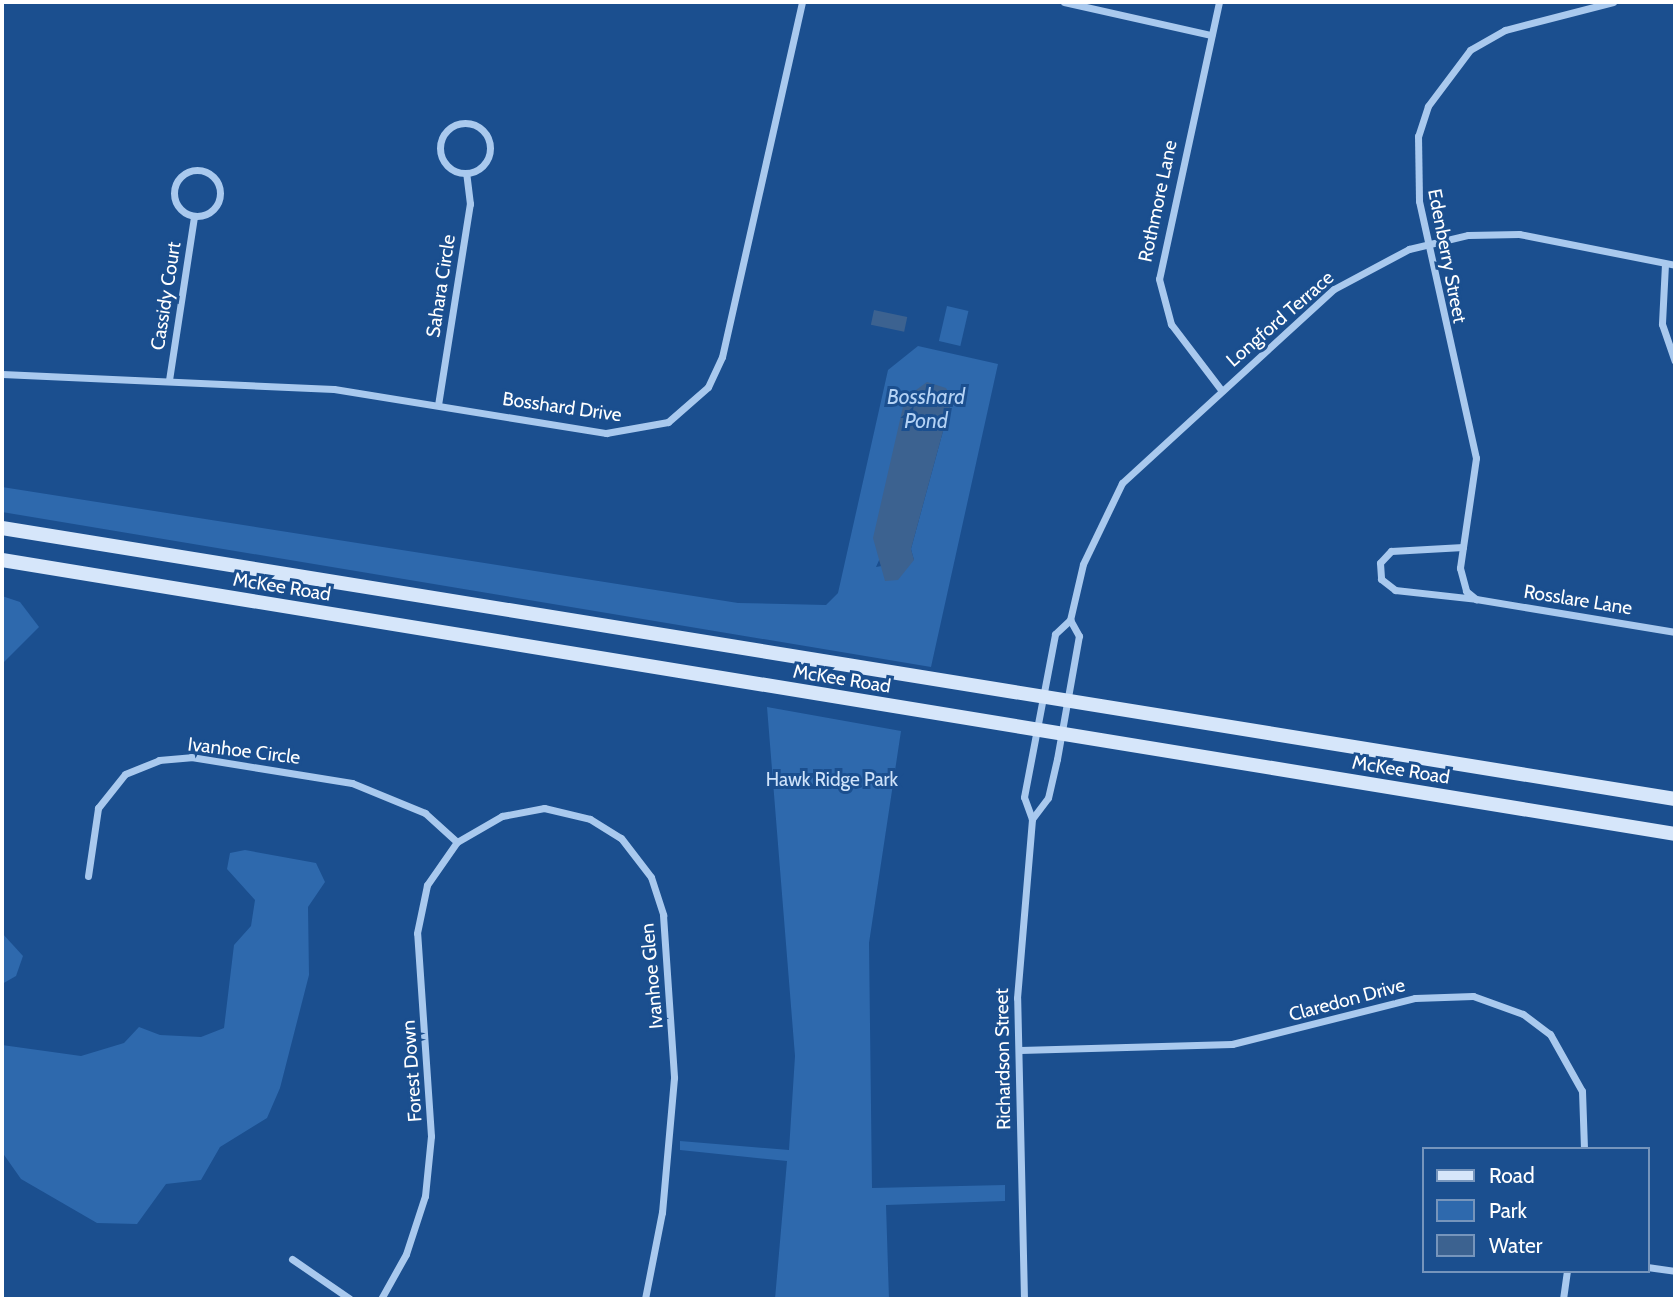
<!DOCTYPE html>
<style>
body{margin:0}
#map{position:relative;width:1677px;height:1301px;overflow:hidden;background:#1b4f8f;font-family:Cabin,sans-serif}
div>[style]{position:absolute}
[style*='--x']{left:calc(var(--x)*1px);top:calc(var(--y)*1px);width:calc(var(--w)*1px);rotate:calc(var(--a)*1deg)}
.green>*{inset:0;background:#2e69ad;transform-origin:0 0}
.water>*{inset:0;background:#3c6290;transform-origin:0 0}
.street>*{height:7px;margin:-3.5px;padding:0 3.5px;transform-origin:3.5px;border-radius:3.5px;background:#a9c9ee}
.street>.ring{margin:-3.5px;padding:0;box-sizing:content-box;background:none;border:7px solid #a9c9ee;border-radius:50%}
.secondary>*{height:14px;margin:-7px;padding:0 7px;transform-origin:7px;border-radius:7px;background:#d6e6fa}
span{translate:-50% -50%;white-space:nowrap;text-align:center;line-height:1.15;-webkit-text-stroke:6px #1b4f8f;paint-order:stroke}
.street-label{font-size:19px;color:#fff}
.park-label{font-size:19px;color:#cfe3fa}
.water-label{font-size:21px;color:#b5d3f5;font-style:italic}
.frame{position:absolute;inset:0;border:4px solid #fff;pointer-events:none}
.legend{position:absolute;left:1422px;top:1147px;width:228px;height:126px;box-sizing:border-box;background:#1b4f8f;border:2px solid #7695bc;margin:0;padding:9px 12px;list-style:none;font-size:21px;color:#fff}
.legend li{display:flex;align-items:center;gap:14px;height:35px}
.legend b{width:35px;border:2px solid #7695bc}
</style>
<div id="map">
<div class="green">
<div style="left:947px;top:306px;width:22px;height:36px;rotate:13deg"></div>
<div style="clip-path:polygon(evenodd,918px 346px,998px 364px,931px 667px,2px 512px,2px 487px,738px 603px,826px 605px,838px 593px,888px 370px,918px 346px,952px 398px,911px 549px,914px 560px,876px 567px,952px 398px)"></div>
<div style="clip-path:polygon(2px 596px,20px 602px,39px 627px,2px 664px)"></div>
<div style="clip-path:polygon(767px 707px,901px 731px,869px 943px,872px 1188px,1005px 1185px,1005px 1201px,886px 1205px,889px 1299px,775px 1299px,787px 1161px,680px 1150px,680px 1141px,789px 1150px,795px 1056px)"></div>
<div style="clip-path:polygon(245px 850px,316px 863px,325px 882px,308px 907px,309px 975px,280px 1088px,267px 1118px,220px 1147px,201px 1180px,166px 1184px,137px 1224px,97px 1223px,21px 1179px,2px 1152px,2px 1045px,81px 1056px,124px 1043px,139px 1027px,160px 1035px,201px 1037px,224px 1028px,234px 945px,251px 926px,255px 900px,227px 869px,230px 853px)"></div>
<div style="clip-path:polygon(2px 933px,23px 956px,16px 976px,2px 984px)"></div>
</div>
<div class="water">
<div style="left:874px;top:310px;width:34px;height:15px;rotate:12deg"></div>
<div style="clip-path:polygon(927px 382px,946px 388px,952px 398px,911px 549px,914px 560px,898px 580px,885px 581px,873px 538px,905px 398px)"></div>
</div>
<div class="street">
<div style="--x:1064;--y:2;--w:151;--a:12.7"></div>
<div style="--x:1219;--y:2;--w:283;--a:102.2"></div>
<div style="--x:1159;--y:279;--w:47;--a:75.1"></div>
<div style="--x:1171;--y:324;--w:84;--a:52.7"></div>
<div style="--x:1613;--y:2;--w:112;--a:165.5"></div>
<div style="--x:1505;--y:30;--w:40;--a:150.3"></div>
<div style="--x:1470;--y:50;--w:70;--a:126.9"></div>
<div style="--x:1428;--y:106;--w:32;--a:108"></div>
<div style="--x:1418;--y:136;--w:65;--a:89.1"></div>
<div style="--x:1419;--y:201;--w:263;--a:77.5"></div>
<div style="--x:1476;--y:458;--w:111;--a:98.3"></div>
<div style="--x:1460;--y:568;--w:24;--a:75"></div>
<div style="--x:1466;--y:591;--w:13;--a:39"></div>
<div style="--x:1476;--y:599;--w:202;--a:9.4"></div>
<div class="ring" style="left:440px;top:123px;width:43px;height:43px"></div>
<div class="ring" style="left:174px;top:170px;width:39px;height:39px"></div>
<div style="--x:1665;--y:264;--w:60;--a:92.9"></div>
<div style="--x:1662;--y:324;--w:39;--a:71"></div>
<div style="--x:2;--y:374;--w:332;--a:2.6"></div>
<div style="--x:334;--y:389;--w:276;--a:9.2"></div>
<div style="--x:606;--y:433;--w:63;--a:-10.1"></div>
<div style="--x:668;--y:422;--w:53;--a:-41.2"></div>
<div style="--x:708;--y:387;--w:33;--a:-65"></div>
<div style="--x:722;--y:357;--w:364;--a:-77.3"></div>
<div style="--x:169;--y:380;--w:166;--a:-81.3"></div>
<div style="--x:438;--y:405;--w:204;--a:-81"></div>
<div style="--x:470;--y:204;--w:31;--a:-97"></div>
<div style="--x:1463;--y:547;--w:72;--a:176.8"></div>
<div style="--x:1391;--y:551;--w:16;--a:133"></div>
<div style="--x:1380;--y:563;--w:16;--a:86"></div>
<div style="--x:1381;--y:579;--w:18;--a:38"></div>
<div style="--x:1395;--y:590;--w:81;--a:6.3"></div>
<div style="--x:1032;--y:819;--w:26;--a:-53"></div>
<div style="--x:1048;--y:798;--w:40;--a:-77"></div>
<div style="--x:1057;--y:759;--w:125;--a:-79.9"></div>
<div style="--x:1079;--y:636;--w:18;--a:-119"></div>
<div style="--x:88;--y:876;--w:69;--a:-81.6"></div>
<div style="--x:98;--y:808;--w:43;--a:-51.5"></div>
<div style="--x:125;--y:774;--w:37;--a:-22"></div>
<div style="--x:159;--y:760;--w:32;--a:-5"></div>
<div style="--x:191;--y:757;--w:163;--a:9.2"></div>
<div style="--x:352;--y:783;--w:79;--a:22.3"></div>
<div style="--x:425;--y:813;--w:43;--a:42.2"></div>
<div style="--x:1020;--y:1050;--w:212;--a:-1.6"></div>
<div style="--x:1232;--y:1044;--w:189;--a:-14.1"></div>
<div style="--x:1415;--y:998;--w:58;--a:-2"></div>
<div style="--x:1473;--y:996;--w:53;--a:19.8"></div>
<div style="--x:1523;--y:1014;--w:34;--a:37"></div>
<div style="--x:1550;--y:1034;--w:65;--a:60.7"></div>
<div style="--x:1582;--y:1091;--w:58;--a:88"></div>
<div style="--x:292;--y:1259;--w:70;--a:34.6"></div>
<div style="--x:1647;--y:1267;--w:28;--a:8"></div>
<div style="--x:381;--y:1299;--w:51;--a:-60.9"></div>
<div style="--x:406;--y:1254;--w:61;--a:-71.9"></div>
<div style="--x:425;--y:1196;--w:60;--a:-84.3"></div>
<div style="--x:431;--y:1136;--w:203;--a:-93.9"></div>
<div style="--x:417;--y:933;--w:49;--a:-78.2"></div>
<div style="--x:427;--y:885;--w:52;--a:-55.1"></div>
<div style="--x:457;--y:842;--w:52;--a:-30"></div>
<div style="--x:502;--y:816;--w:43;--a:-10.8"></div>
<div style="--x:544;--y:808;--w:47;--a:13.4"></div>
<div style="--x:590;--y:819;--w:36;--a:32"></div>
<div style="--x:621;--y:838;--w:49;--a:52.4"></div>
<div style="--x:651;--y:877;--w:40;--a:72"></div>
<div style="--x:663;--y:915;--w:163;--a:86.1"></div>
<div style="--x:674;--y:1078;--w:135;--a:95.1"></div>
<div style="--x:662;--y:1212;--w:89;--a:101.1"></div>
<div style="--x:1024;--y:1299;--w:301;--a:-91.3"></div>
<div style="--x:1017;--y:998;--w:180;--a:-85.2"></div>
<div style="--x:1032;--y:819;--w:23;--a:-110"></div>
<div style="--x:1024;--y:797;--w:166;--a:-79.2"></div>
<div style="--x:1055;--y:634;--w:21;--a:-43"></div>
<div style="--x:1070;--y:620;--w:57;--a:-76.9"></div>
<div style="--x:1083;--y:564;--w:90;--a:-64.3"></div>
<div style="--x:1122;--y:483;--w:287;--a:-42.5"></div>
<div style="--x:1334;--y:289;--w:85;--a:-28.1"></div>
<div style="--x:1409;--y:249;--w:61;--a:-13.3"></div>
<div style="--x:1468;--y:235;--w:51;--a:-1.1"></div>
<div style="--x:1519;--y:234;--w:159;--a:11.2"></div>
<div style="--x:1563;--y:1299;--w:28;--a:-82"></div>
</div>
<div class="secondary">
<div style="--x:2;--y:528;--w:1695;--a:9.2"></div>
<div style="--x:2;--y:560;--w:1695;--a:9.3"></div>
</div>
<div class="street-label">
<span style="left:1158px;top:201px;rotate:-78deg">Rothmore Lane</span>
<span style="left:1447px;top:256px;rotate:79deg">Edenberry Street</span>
<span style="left:441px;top:286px;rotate:-81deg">Sahara Circle</span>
<span style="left:166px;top:296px;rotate:-81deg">Cassidy Court</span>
<span style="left:1280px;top:319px;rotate:-41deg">Longford Terrace</span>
<span style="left:562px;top:407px;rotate:8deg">Bosshard Drive</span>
<span style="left:282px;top:587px;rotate:9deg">McKee Road</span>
<span style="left:1578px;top:600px;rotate:9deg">Rosslare Lane</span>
<span style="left:842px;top:679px;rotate:9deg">McKee Road</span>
<span style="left:244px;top:751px;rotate:7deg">Ivanhoe Circle</span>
<span style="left:1401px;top:770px;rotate:9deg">McKee Road</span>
<span style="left:652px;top:976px;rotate:-95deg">Ivanhoe Glen</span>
<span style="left:1347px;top:1000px;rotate:-15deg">Claredon Drive</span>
<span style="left:1003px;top:1059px;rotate:-91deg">Richardson Street</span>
<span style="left:412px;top:1071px;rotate:-94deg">Forest Down</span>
</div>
<div class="park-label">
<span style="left:832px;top:780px">Hawk Ridge Park</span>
</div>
<div class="water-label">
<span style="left:926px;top:409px">Bosshard<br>Pond</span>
</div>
<div class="frame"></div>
<ul class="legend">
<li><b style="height:9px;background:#d6e6fa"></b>Road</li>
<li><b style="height:19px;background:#2e69ad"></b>Park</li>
<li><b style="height:19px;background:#3c6290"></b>Water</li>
</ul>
</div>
